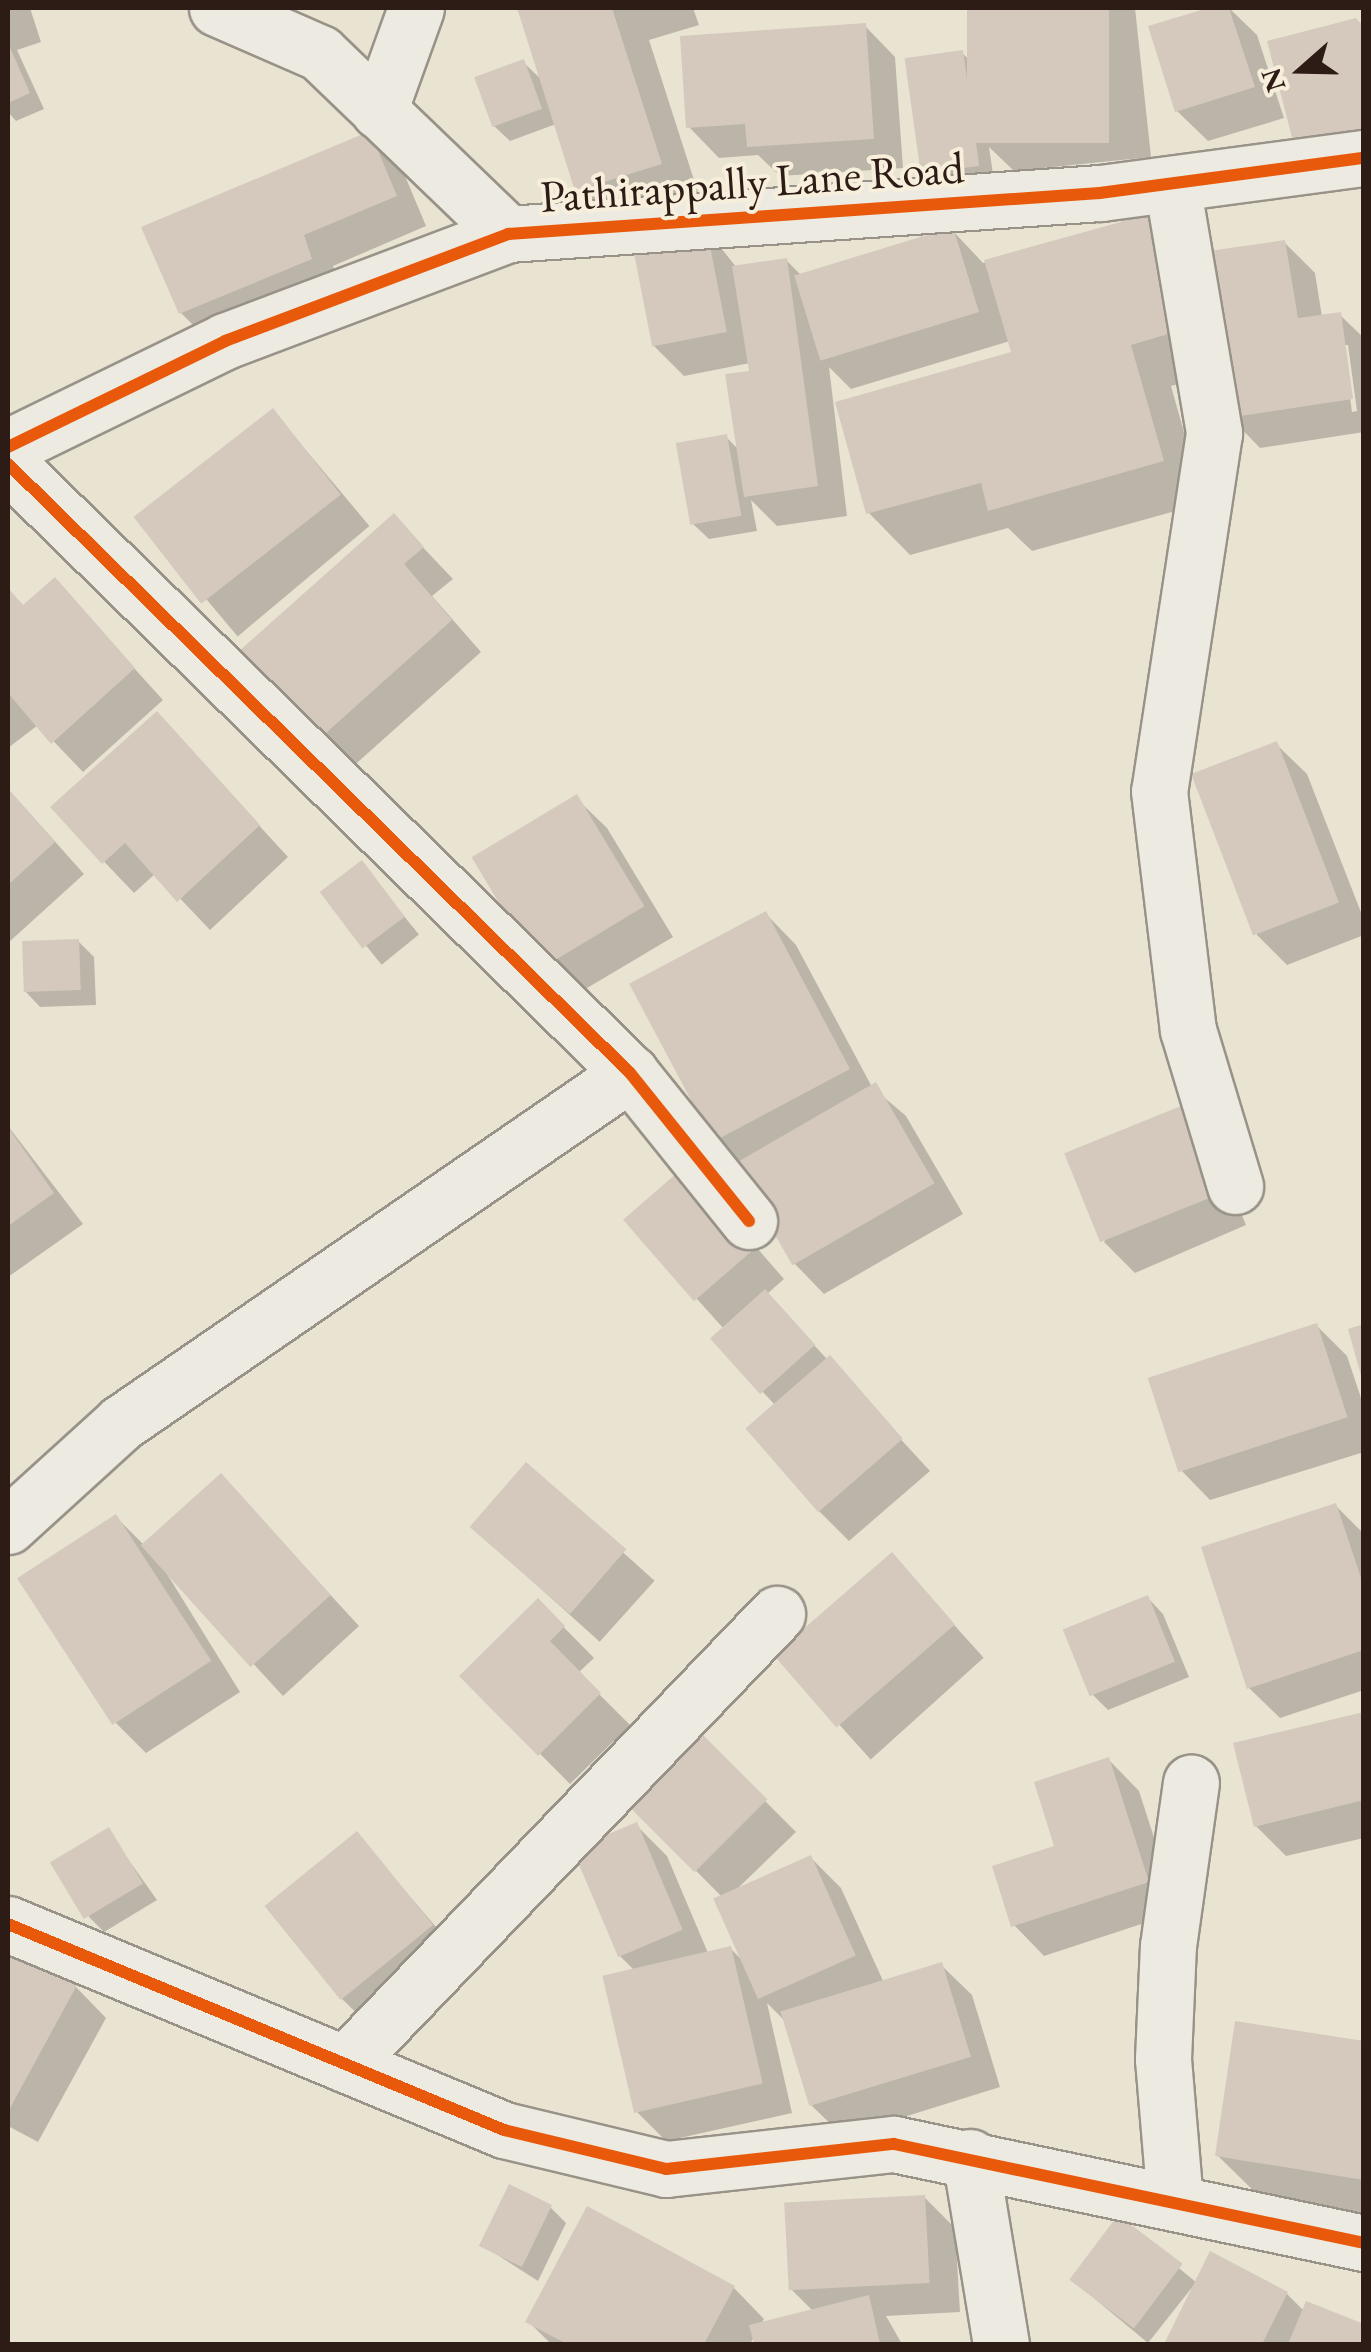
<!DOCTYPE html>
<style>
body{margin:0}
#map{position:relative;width:1371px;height:2352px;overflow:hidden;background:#e9e3d2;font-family:"EB Garamond",serif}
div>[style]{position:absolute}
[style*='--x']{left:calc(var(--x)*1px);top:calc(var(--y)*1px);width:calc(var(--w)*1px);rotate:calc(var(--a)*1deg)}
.shadow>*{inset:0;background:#0003;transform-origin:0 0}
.building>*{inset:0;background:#d5c9bd;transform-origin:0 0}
.roads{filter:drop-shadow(2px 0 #989288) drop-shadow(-2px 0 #989288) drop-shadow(0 2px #989288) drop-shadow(0 -2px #989288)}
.street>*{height:55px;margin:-27.5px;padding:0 27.5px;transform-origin:27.5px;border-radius:27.5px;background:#edeae1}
.secondary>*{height:55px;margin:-27.5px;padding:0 27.5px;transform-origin:27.5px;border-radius:27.5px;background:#edeae1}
.cycleway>*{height:12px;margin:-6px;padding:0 6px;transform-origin:6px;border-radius:6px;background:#e8590c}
span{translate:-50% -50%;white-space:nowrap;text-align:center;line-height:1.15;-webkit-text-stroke:8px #f7efdb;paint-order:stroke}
.street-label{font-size:45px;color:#2d1c16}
.frame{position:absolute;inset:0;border:10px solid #2d1c16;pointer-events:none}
.north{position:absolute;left:1251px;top:20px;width:100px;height:100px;-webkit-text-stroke:8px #f7efdb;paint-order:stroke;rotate:250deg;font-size:28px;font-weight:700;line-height:40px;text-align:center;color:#2d1c16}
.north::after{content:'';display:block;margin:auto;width:35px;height:45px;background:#2d1c16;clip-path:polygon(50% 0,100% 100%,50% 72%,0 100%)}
</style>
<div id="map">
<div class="shadow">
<div style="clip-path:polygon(8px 8px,30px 8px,41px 42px,17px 50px,44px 109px,16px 121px,8px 112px)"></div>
<div style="clip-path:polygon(519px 8px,693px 8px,699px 25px,649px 40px,702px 205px,619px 232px,577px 190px,556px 124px,510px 141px,494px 126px,523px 62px,543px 81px)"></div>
<div style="clip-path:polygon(970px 8px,1135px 8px,1151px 157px,1014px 171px,989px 147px,994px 181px,940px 189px,925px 173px,962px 53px,976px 66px)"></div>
<div style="clip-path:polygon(1217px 8px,1229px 8px,1257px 35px,1284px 118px,1208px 141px,1177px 111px,1151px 28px)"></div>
<div style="clip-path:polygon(865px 26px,895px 57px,903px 168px,780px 176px,758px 155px,719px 158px,689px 127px)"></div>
<div style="clip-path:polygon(370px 134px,400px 164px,426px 226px,333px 266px,341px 289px,211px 343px,181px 313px)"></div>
<div style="clip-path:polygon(evenodd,1152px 216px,1194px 258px,1284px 242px,1315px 273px,1322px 317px,1340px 315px,1364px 338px,1364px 432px,1260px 448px,1230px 417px,1223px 372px,1171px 386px,1204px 503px,1032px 551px,1008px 528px,910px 555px,869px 513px,1014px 354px,1010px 341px,851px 389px,829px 367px,847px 516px,777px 526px,751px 500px,757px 531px,709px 539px,693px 524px,726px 437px,739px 450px,752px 373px,750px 363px,684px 376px,653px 345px,705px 228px,737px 268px,786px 260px,802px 276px,952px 230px,983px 263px,1152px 216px,1343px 345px,1348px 345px,1357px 411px,1352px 412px,1343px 345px)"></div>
<div style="left:273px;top:411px;width:150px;height:172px;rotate:50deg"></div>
<div style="clip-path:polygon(394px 517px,453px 579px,432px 596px,481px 652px,349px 770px,319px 739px)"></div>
<div style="clip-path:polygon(55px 581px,163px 700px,83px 772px,38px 725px,8px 748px,8px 589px,24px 607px)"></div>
<div style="clip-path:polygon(157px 714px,288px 857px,210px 930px,156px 873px,134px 893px,53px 808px)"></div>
<div style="clip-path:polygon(1276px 744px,1307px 774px,1364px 920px,1364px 935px,1287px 965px,1257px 935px)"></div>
<div style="clip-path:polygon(8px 789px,84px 874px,8px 943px)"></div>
<div style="clip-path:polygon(576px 798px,607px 828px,673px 937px,572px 997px,542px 967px)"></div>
<div style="left:361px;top:863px;width:92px;height:48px;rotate:51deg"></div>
<div style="clip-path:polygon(766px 914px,796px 945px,872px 1087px,906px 1116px,963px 1214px,824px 1294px,794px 1263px,739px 1163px,717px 1141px)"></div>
<div style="clip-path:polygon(78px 941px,94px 957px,96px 1005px,40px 1007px,25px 991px)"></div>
<div style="clip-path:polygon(1180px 1109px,1211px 1140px,1246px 1225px,1135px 1273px,1104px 1242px)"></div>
<div style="clip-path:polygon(8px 1126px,83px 1224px,8px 1277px)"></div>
<div style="clip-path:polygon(715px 1200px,784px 1279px,767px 1294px,930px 1471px,849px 1541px,818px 1510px,776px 1406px,713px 1339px,724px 1329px,626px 1220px)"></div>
<div style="clip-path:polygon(1317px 1326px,1347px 1356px,1364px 1407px,1364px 1452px,1210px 1500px,1180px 1469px)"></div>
<div style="left:526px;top:1465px;width:173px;height:82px;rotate:42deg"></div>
<div style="clip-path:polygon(221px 1476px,359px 1626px,283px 1696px,159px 1561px,240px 1692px,146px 1753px,116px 1723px,116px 1517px,146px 1547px)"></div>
<div style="clip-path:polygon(1336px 1506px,1364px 1534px,1364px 1690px,1280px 1718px,1249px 1688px)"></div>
<div style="left:892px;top:1556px;width:137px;height:152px;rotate:48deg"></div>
<div style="clip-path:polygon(1148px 1598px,1163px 1614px,1189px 1677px,1108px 1710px,1092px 1694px)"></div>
<div style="clip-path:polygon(538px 1601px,594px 1658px,578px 1673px,630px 1725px,570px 1784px,463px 1676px)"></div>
<div style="clip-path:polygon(1364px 1715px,1364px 1838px,1286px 1856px,1256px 1826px)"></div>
<div style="clip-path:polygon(703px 1739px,796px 1832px,736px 1890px,811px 1858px,841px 1888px,884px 1983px,941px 1965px,972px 1995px,1000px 2087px,843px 2136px,812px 2106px,787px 2023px,767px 2003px,792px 2113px,666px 2141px,636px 2111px,634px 1970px,619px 1955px,575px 1850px,636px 1825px,667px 1856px,708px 1953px,730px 1948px,744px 1962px,722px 1897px,633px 1807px)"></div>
<div style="clip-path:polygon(1109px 1760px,1139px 1791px,1178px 1912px,1044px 1956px,1014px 1925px)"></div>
<div style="clip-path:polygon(108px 1831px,157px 1900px,104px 1932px,89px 1917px)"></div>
<div style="clip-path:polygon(357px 1835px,461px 1956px,372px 2028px,341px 1998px)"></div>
<div style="clip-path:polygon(8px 1950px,76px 1987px,106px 2018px,38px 2142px,8px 2126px)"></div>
<div style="clip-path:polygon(1364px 2040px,1364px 2214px,1260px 2197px,1218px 2156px)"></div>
<div style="clip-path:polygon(924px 2197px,955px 2228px,960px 2312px,886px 2316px,902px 2344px,756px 2344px,754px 2337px,750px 2344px,551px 2344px,528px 2321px,734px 2288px,764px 2319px,761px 2324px,813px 2311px,791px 2289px)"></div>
<div style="clip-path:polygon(550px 2207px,566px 2223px,538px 2281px,482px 2245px)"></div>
<div style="clip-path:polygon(1118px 2218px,1197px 2283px,1287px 2294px,1304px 2311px,1364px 2327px,1364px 2344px,1167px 2344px,1194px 2285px,1148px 2343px,1071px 2279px)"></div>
</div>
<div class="building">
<div style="clip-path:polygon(517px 8px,612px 8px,662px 164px,575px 191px)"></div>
<div style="left:967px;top:8px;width:142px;height:135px"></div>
<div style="clip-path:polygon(1208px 8px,1229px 8px,1255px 87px,1175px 112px,1148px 26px)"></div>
<div style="clip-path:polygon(1356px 18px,1364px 27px,1364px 135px,1295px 149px,1267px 41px)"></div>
<div style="clip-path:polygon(866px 23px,874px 139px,747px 147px,745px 124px,686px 128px,680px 36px)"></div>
<div style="clip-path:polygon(8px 43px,30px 93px,8px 103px)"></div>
<div style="left:963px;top:50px;width:117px;height:59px;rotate:82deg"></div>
<div style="left:524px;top:59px;width:53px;height:53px;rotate:70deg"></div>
<div style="clip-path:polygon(370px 131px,397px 196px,304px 235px,312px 259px,179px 314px,141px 227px)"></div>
<div style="clip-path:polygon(1153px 213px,1185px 329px,1131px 345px,1164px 461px,988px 511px,981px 483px,866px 514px,835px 402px,1011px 352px,984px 260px)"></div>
<div style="left:706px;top:225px;width:109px;height:76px;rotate:79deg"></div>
<div style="left:953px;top:227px;width:89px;height:166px;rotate:73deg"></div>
<div style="clip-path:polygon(1285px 240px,1298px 318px,1341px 312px,1353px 399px,1227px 418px,1202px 252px)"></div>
<div style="clip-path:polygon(787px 258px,818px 486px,744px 497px,725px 374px,749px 371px,732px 266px)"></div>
<div style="left:273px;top:408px;width:110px;height:177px;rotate:52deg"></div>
<div style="left:727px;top:434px;width:83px;height:52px;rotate:80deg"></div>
<div style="clip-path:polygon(394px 513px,424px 547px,404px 564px,452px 620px,317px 741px,238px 652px)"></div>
<div style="clip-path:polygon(55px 577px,135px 668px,51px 744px,8px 693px,8px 588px,23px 605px)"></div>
<div style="clip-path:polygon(157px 711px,260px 825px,177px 902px,125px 843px,102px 864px,50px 807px)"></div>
<div style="left:1277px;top:741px;width:173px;height:92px;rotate:69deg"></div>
<div style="clip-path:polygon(8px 789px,55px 842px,8px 885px)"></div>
<div style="left:577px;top:794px;width:131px;height:123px;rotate:59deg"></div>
<div style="left:362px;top:860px;width:71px;height:53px;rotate:53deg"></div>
<div style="left:766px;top:911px;width:179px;height:155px;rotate:62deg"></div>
<div style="left:79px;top:939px;width:51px;height:57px;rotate:88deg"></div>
<div style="left:876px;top:1082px;width:117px;height:164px;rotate:60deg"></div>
<div style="left:1181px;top:1106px;width:96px;height:126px;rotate:68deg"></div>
<div style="clip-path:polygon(8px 1127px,54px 1193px,8px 1226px)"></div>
<div style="left:685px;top:1166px;width:108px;height:82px;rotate:49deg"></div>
<div style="left:765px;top:1289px;width:75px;height:74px;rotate:48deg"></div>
<div style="left:1317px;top:1323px;width:99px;height:178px;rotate:72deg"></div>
<div style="clip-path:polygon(1364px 1324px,1364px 1379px,1362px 1379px,1348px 1329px)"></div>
<div style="left:830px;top:1355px;width:111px;height:112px;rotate:49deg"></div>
<div style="left:526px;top:1462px;width:133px;height:86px;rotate:41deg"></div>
<div style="left:221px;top:1473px;width:164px;height:108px;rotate:48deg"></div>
<div style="clip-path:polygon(1336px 1503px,1364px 1587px,1364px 1650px,1247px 1689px,1201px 1547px)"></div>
<div style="left:116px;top:1514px;width:175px;height:118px;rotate:57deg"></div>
<div style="left:892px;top:1552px;width:96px;height:157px;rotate:49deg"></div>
<div style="left:1148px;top:1595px;width:72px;height:92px;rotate:68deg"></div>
<div style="clip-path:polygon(538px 1598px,565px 1626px,550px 1641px,601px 1693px,538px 1756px,459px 1676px)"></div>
<div style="clip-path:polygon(1364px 1712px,1364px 1800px,1254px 1827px,1233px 1743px)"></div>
<div style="left:703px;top:1735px;width:91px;height:103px;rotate:45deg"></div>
<div style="clip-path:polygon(1109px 1757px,1149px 1882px,1011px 1927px,992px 1866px,1054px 1846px,1034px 1782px)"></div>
<div style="left:637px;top:1822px;width:117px;height:70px;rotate:67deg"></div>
<div style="left:109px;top:1827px;width:66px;height:69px;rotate:59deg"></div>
<div style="left:357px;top:1831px;width:121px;height:119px;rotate:51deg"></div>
<div style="left:811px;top:1855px;width:110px;height:107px;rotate:66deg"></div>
<div style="left:731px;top:1946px;width:141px;height:132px;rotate:77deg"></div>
<div style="clip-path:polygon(8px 1947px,77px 1985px,8px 2112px)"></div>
<div style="left:942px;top:1962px;width:99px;height:169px;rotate:73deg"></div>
<div style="clip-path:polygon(1235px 2021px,1364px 2041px,1364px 2180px,1215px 2156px)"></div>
<div style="left:509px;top:2184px;width:48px;height:69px;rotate:26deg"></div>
<div style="left:925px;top:2195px;width:88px;height:141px;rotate:87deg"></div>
<div style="clip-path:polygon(587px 2206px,735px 2286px,704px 2344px,567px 2344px,525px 2322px)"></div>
<div style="left:1118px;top:2215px;width:81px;height:81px;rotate:37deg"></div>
<div style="clip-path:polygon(1210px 2251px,1288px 2292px,1262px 2344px,1164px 2344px)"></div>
<div style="clip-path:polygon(869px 2295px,880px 2344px,754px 2344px,749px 2325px)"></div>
<div style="clip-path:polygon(1306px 2301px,1364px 2324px,1364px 2344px,1288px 2344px)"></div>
</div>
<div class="roads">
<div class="street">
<div style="--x:217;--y:8;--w:112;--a:23.6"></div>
<div style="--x:320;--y:53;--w:261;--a:43.9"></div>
<div style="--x:379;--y:111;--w:109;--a:-70.2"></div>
<div style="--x:1172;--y:184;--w:253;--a:80.4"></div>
<div style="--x:1214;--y:433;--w:362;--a:98.7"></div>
<div style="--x:1159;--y:791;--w:241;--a:83.1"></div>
<div style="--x:1188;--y:1030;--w:163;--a:73.2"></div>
<div style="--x:8;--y:447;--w:242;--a:-26"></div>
<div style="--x:225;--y:341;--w:303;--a:-20.7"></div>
<div style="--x:508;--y:234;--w:593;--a:-3.96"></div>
<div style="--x:1100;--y:193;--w:266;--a:-7.6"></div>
<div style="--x:8;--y:464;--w:870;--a:44.39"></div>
<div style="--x:630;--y:1073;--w:190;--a:51.2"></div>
<div style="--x:8;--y:1526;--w:153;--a:-42.3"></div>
<div style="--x:121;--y:1423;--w:618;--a:-34.51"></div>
<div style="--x:345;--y:2064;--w:624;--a:-46.17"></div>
<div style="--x:970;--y:2157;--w:190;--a:80.6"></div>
<div style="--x:1175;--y:2202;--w:144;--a:-94.8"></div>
<div style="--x:1163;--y:2059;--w:113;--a:-87.5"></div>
<div style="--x:1168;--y:1946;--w:165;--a:-82"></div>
</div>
<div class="secondary">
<div style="--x:8;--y:1924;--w:537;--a:22.55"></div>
<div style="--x:504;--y:2130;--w:167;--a:13.5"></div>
<div style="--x:666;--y:2169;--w:229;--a:-6.3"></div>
<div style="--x:894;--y:2144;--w:480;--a:11.9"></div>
</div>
</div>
<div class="cycleway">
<div style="--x:8;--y:447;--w:242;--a:-26"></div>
<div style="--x:225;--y:341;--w:303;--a:-20.7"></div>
<div style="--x:508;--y:234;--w:593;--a:-3.96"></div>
<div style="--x:1100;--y:193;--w:266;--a:-7.6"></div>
<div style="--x:8;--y:464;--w:870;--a:44.39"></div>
<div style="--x:630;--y:1073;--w:190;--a:51.2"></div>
<div style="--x:8;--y:1924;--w:537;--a:22.55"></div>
<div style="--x:504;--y:2130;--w:167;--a:13.5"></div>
<div style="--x:666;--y:2169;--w:229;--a:-6.3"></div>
<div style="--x:894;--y:2144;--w:480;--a:11.9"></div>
</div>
<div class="street-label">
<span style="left:752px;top:182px;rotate:-4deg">Pathirappally Lane Road</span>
</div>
<div class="frame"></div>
<div class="north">N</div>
</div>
